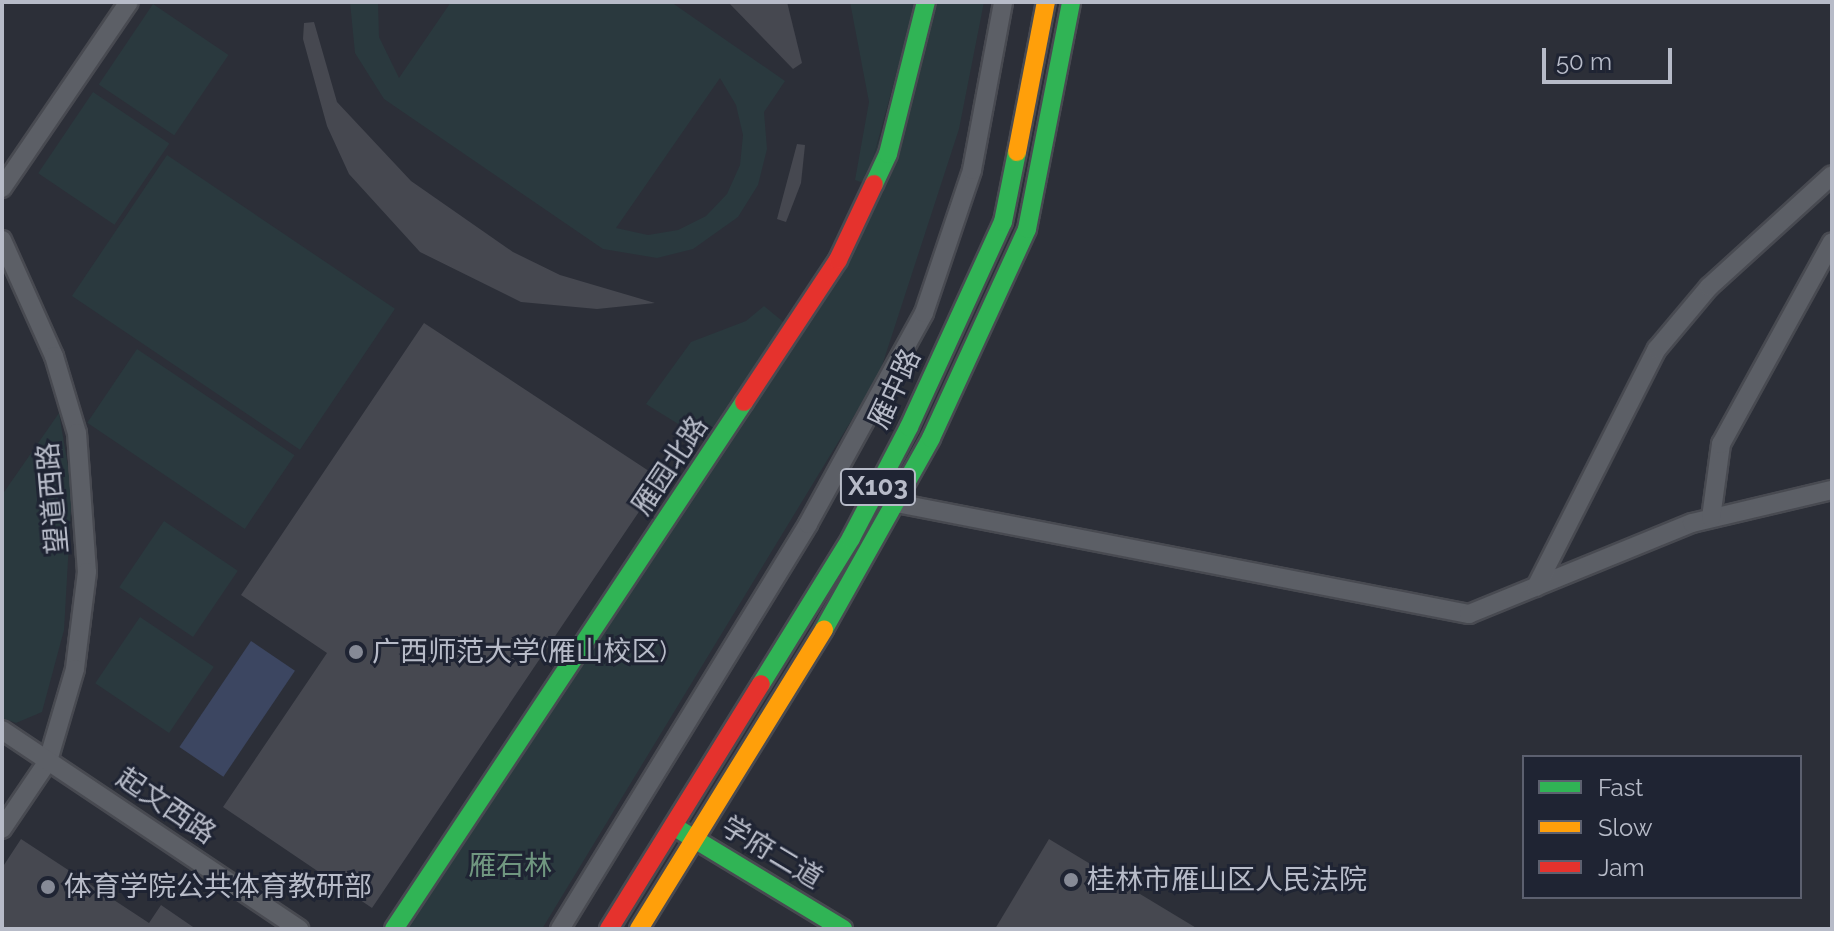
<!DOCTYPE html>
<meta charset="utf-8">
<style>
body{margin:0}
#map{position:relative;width:1834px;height:931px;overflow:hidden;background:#2c2f38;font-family:Raleway,"Noto Sans SC",sans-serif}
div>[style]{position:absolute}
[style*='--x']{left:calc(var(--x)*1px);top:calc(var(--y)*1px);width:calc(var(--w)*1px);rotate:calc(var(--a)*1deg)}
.green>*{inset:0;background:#2a393e;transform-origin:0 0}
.water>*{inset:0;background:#3c4661;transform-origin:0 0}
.building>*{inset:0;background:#464850}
.roads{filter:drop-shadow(2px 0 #484a51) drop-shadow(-2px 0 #484a51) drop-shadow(0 2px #484a51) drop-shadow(0 -2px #484a51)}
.street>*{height:18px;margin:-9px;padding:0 9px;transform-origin:9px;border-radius:9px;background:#5c5f66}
.fast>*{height:18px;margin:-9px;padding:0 9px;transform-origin:9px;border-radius:9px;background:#30b455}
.slow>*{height:18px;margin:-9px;padding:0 9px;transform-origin:9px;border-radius:9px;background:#ff9f0a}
.jam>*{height:18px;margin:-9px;padding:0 9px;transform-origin:9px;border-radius:9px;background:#e5322d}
.dots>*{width:22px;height:22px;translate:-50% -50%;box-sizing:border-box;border:4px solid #1f2433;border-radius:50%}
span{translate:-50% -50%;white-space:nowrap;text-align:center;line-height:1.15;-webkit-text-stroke:6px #1f2433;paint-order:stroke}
.shield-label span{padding:2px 6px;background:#1f2433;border:2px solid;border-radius:6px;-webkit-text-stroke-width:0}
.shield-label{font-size:26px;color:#b7bbc8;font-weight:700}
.street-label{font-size:28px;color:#b7bbc8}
.poi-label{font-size:28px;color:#b7bbc8}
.left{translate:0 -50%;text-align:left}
.park-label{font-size:28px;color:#709780}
.frame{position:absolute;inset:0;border:4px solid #b7bbc8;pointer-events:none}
.legend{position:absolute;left:1522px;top:755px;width:280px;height:144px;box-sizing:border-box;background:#1f2433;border:2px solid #5c606f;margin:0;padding:10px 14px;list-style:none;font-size:24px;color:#b7bbc8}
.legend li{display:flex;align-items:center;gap:16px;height:40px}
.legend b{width:40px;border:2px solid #5c606f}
.scale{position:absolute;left:1542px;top:48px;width:130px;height:36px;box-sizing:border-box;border:4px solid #b7bbc8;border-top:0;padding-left:10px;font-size:24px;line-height:28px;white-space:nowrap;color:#b7bbc8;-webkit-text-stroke:6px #1f2433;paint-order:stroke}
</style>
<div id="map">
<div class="green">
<div style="clip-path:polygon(evenodd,350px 2px,378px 2px,379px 37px,399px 78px,451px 2px,671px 2px,785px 81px,764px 112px,767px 149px,758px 185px,738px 217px,693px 249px,657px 258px,603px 249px,384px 99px,355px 53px,350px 2px,720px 78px,736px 105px,743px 135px,740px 165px,727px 194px,706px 216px,678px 230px,648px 235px,616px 228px,720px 78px)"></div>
<div style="clip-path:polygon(850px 2px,916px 2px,866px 184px,855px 180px,869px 102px)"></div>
<div style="clip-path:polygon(926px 2px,984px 2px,959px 129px,879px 375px,542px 929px,394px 929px,838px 260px)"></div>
<div style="left:153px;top:4px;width:91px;height:97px;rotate:34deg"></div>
<div style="left:93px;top:92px;width:92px;height:98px;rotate:34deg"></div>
<div style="left:167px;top:155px;width:275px;height:170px;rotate:34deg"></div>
<div style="clip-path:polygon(764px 306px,787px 325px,709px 443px,646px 404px,691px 342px,746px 321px)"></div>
<div style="left:137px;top:349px;width:190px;height:89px;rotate:34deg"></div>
<div style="clip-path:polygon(59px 413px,72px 490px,64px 630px,42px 712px,16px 723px,2px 718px,2px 495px)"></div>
<div style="left:164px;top:521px;width:89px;height:80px;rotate:34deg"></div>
<div style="left:140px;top:617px;width:89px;height:80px;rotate:34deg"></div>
</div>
<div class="water">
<div style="left:251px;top:641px;width:53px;height:128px;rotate:34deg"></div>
</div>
<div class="building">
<div style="clip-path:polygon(728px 2px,787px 2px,802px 63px,793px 69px)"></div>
<div style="clip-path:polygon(314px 22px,337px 102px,411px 181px,513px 252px,560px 275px,655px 303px,597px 309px,521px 302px,420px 252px,349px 174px,327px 126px,303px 39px,304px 23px)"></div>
<div style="clip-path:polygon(797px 144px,805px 145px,801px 183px,786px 222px,777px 219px)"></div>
<div style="clip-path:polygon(424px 323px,661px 479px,372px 908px,223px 807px,327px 653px,241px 595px)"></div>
<div style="clip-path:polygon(21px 839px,149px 923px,161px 905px,196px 929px,2px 929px,2px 868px)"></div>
<div style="clip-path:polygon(1049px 839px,1198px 929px,995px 929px)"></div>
</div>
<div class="roads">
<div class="street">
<div style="--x:2;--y:188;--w:225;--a:-55.7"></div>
<div style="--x:2;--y:240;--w:127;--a:65.9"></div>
<div style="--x:54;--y:356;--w:80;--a:73.4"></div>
<div style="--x:77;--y:433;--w:139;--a:85.9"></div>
<div style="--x:87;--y:572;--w:98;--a:97.1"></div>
<div style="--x:75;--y:669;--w:96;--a:106.4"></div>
<div style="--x:48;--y:761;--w:82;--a:124.1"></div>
<div style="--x:891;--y:502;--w:589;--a:10.97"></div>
<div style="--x:1469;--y:614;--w:241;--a:-22.2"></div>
<div style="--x:1692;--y:523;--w:144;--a:-13.3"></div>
<div style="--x:1711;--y:518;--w:75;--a:-82.3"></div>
<div style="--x:1721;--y:444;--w:230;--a:-61.2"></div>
<div style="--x:1536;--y:587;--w:267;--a:-63.1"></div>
<div style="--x:1657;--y:349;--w:81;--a:-50"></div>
<div style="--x:1709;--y:287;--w:166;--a:-42.3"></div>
<div style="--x:2;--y:730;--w:358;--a:33.8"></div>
<div style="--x:560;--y:929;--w:475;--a:-58.5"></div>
<div style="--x:808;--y:524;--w:241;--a:-61.2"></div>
<div style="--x:924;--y:313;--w:151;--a:-71.4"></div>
<div style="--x:972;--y:170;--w:171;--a:-79.5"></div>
</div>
<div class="fast">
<div style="--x:874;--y:184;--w:33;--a:-65"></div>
<div style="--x:888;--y:154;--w:157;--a:-76"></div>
<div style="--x:824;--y:629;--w:219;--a:-60.7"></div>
<div style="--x:931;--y:438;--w:230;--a:-65.3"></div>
<div style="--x:1027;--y:229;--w:231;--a:-79"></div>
<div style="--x:761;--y:684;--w:172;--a:-58.3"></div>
<div style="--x:851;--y:538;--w:125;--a:-62.4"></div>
<div style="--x:909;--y:427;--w:226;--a:-65.4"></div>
<div style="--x:1003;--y:222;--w:71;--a:-78.7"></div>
<div style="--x:678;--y:829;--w:193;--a:31.2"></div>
<div style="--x:394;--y:929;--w:633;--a:-56.41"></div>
</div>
<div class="slow">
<div style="--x:1017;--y:152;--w:153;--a:-79.1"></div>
<div style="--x:639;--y:929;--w:352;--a:-58.3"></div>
</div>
<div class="jam">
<div style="--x:744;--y:402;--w:170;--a:-56.5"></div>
<div style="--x:838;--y:260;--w:84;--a:-64.7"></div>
<div style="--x:609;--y:929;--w:288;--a:-58.2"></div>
</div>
</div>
<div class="dots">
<div style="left:356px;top:652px;background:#868a96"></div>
<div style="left:1071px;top:880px;background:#868a96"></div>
<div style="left:48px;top:887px;background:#868a96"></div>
</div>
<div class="shield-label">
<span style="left:878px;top:487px">X103</span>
</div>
<div class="street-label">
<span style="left:895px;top:389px;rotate:-65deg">雁中路</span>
<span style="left:670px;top:466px;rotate:-56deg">雁园北路</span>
<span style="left:53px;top:498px;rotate:-95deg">望道西路</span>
<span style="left:166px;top:806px;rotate:34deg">起文西路</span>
<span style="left:772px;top:853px;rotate:31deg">学府二道</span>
</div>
<div class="poi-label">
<span class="left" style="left:372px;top:652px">广西师范大学(雁山校区)</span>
<span class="left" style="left:1087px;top:880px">桂林市雁山区人民法院</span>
<span class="left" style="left:64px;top:887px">体育学院公共体育教研部</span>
</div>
<div class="park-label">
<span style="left:510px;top:866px">雁石林</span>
</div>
<div class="frame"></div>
<ul class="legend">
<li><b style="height:10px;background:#30b455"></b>Fast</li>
<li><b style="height:10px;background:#ff9f0a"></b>Slow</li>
<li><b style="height:10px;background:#e5322d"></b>Jam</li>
</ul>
<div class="scale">50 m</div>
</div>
